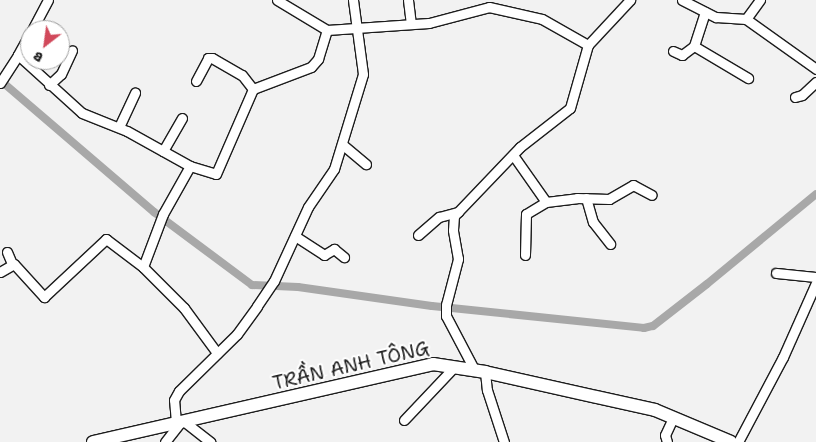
<!DOCTYPE html>
<meta charset="utf-8">
<style>
body{margin:0}
#map{position:relative;width:816px;height:442px;overflow:hidden;background:#f2f2f2;font-family:"Shantell Sans",sans-serif}
div>[style]{position:absolute}
[style*='--x']{left:calc(var(--x)*1px);top:calc(var(--y)*1px);width:calc(var(--w)*1px);rotate:calc(var(--a)*1deg)}
.canal>*{height:8px;margin:-4px;padding:0 4px;transform-origin:4px;border-radius:4px;background:#a8a8a8}
.roads{filter:drop-shadow(1px 0 #1c1c1c) drop-shadow(-1px 0 #1c1c1c) drop-shadow(0 1px #1c1c1c) drop-shadow(0 -1px #1c1c1c)}
.street>*{height:9px;margin:-4.5px;padding:0 4.5px;transform-origin:4.5px;border-radius:4.5px;background:#fff}
.secondary>*{height:12px;margin:-6px;padding:0 6px;transform-origin:6px;border-radius:6px;background:#fff}
span{translate:-50% -50%;white-space:nowrap;text-align:center;line-height:1.15;-webkit-text-stroke:4px #fff;paint-order:stroke}
.street-label{font-size:19px;color:#1c1c1c}
.north{position:absolute;left:20px;top:20px;width:50px;height:50px;box-sizing:border-box;background:#fff;border:1px solid #a4a4a4;border-radius:50%;rotate:210deg;font-size:14px;font-weight:700;line-height:20px;text-align:center;color:#1c1c1c}
.north::after{content:'';display:block;margin:auto;width:18px;height:22px;background:#d1495b;clip-path:polygon(50% 0,100% 100%,50% 72%,0 100%)}
</style>
<div id="map">
<div class="canal">
<div style="--x:0;--y:80;--w:203;--a:40.6"></div>
<div style="--x:154;--y:212;--w:122;--a:36.7"></div>
<div style="--x:252;--y:285;--w:46;--a:2.5"></div>
<div style="--x:298;--y:287;--w:135;--a:8.1"></div>
<div style="--x:432;--y:306;--w:213;--a:5.9"></div>
<div style="--x:644;--y:328;--w:9;--a:-13"></div>
<div style="--x:653;--y:326;--w:68;--a:-37.9"></div>
<div style="--x:707;--y:284;--w:141;--a:-39.5"></div>
</div>
<div class="roads">
<div class="street">
<div style="--x:277;--y:0;--w:58;--a:31"></div>
<div style="--x:408;--y:0;--w:24;--a:83"></div>
<div style="--x:682;--y:0;--w:38;--a:27"></div>
<div style="--x:716;--y:17;--w:30;--a:4"></div>
<div style="--x:746;--y:19;--w:86;--a:35.5"></div>
<div style="--x:705;--y:12;--w:36;--a:108"></div>
<div style="--x:694;--y:46;--w:63;--a:30.7"></div>
<div style="--x:746;--y:19;--w:24;--a:-54"></div>
<div style="--x:32;--y:30;--w:34;--a:-62"></div>
<div style="--x:30;--y:33;--w:25;--a:119"></div>
<div style="--x:18;--y:55;--w:86;--a:42.2"></div>
<div style="--x:82;--y:113;--w:48;--a:21.8"></div>
<div style="--x:127;--y:131;--w:72;--a:29.1"></div>
<div style="--x:190;--y:166;--w:27;--a:17"></div>
<div style="--x:216;--y:174;--w:93;--a:-66.5"></div>
<div style="--x:253;--y:89;--w:62;--a:-20.8"></div>
<div style="--x:311;--y:67;--w:11;--a:-49"></div>
<div style="--x:318;--y:59;--w:30;--a:-73"></div>
<div style="--x:327;--y:30;--w:102;--a:-3.9"></div>
<div style="--x:429;--y:23;--w:62;--a:-14.9"></div>
<div style="--x:489;--y:7;--w:54;--a:12.8"></div>
<div style="--x:542;--y:19;--w:53;--a:29.5"></div>
<div style="--x:673;--y:51;--w:10;--a:24"></div>
<div style="--x:682;--y:55;--w:15;--a:-37"></div>
<div style="--x:196;--y:81;--w:26;--a:-62"></div>
<div style="--x:208;--y:58;--w:4;--a:0"></div>
<div style="--x:212;--y:58;--w:34;--a:30"></div>
<div style="--x:242;--y:75;--w:18;--a:52"></div>
<div style="--x:0;--y:83;--w:33;--a:-57"></div>
<div style="--x:49;--y:85;--w:16;--a:-43"></div>
<div style="--x:61;--y:74;--w:26;--a:-65"></div>
<div style="--x:795;--y:97;--w:7;--a:-16"></div>
<div style="--x:802;--y:95;--w:19;--a:-43"></div>
<div style="--x:119;--y:127;--w:38;--a:-65"></div>
<div style="--x:343;--y:145;--w:30;--a:40"></div>
<div style="--x:163;--y:151;--w:38;--a:-60"></div>
<div style="--x:513;--y:155;--w:57;--a:54.9"></div>
<div style="--x:546;--y:202;--w:31;--a:-7"></div>
<div style="--x:577;--y:198;--w:32;--a:2"></div>
<div style="--x:609;--y:199;--w:28;--a:-30"></div>
<div style="--x:633;--y:185;--w:21;--a:28"></div>
<div style="--x:586;--y:198;--w:25;--a:74"></div>
<div style="--x:593;--y:222;--w:28;--a:52"></div>
<div style="--x:418;--y:235;--w:28;--a:-41"></div>
<div style="--x:439;--y:217;--w:20;--a:-15"></div>
<div style="--x:295;--y:236;--w:35;--a:33"></div>
<div style="--x:324;--y:255;--w:12;--a:-31"></div>
<div style="--x:334;--y:249;--w:13;--a:39"></div>
<div style="--x:7;--y:252;--w:13;--a:67"></div>
<div style="--x:525;--y:255;--w:41;--a:-88.6"></div>
<div style="--x:526;--y:214;--w:23;--a:-31"></div>
<div style="--x:143;--y:267;--w:57;--a:-69.3"></div>
<div style="--x:163;--y:214;--w:55;--a:-60.6"></div>
<div style="--x:0;--y:272;--w:16;--a:-30"></div>
<div style="--x:14;--y:264;--w:45;--a:47.7"></div>
<div style="--x:44;--y:297;--w:85;--a:-43.1"></div>
<div style="--x:106;--y:239;--w:46;--a:37.1"></div>
<div style="--x:143;--y:267;--w:58;--a:45"></div>
<div style="--x:184;--y:308;--w:56;--a:53.7"></div>
<div style="--x:776;--y:273;--w:40;--a:5.7"></div>
<div style="--x:474;--y:369;--w:60;--a:-117.8"></div>
<div style="--x:446;--y:316;--w:11;--a:-90"></div>
<div style="--x:446;--y:305;--w:48;--a:-75.4"></div>
<div style="--x:458;--y:259;--w:29;--a:-100"></div>
<div style="--x:453;--y:230;--w:14;--a:-86"></div>
<div style="--x:454;--y:216;--w:95;--a:-46.3"></div>
<div style="--x:520;--y:147;--w:63;--a:-38"></div>
<div style="--x:570;--y:108;--w:66;--a:-74.1"></div>
<div style="--x:588;--y:45;--w:62;--a:-47"></div>
<div style="--x:485;--y:372;--w:18;--a:84"></div>
<div style="--x:487;--y:390;--w:55;--a:71.9"></div>
<div style="--x:404;--y:420;--w:74;--a:-46.6"></div>
<div style="--x:176;--y:422;--w:22;--a:-95"></div>
<div style="--x:174;--y:400;--w:10;--a:-61"></div>
<div style="--x:179;--y:391;--w:81;--a:-44.5"></div>
<div style="--x:237;--y:334;--w:34;--a:-54"></div>
<div style="--x:257;--y:306;--w:30;--a:-56"></div>
<div style="--x:274;--y:281;--w:81;--a:-65.3"></div>
<div style="--x:308;--y:207;--w:46;--a:-55.6"></div>
<div style="--x:334;--y:169;--w:99;--a:-73"></div>
<div style="--x:363;--y:74;--w:75;--a:-97.7"></div>
<div style="--x:186;--y:423;--w:31;--a:38"></div>
<div style="--x:165;--y:442;--w:23;--a:-52"></div>
<div style="--x:667;--y:442;--w:7;--a:-106"></div>
<div style="--x:665;--y:435;--w:19;--a:-65"></div>
<div style="--x:738;--y:442;--w:96;--a:-62.1"></div>
<div style="--x:783;--y:357;--w:81;--a:-66"></div>
</div>
<div class="secondary">
<div style="--x:93;--y:442;--w:349;--a:-12.9"></div>
<div style="--x:433;--y:364;--w:53;--a:8.7"></div>
<div style="--x:485;--y:372;--w:174;--a:12.6"></div>
<div style="--x:655;--y:410;--w:82;--a:22.8"></div>
</div>
</div>
<div class="street-label">
<span style="left:351px;top:366px;rotate:-13deg">TRẦN ANH TÔNG</span>
</div>
<div class="north">B</div>
</div>
